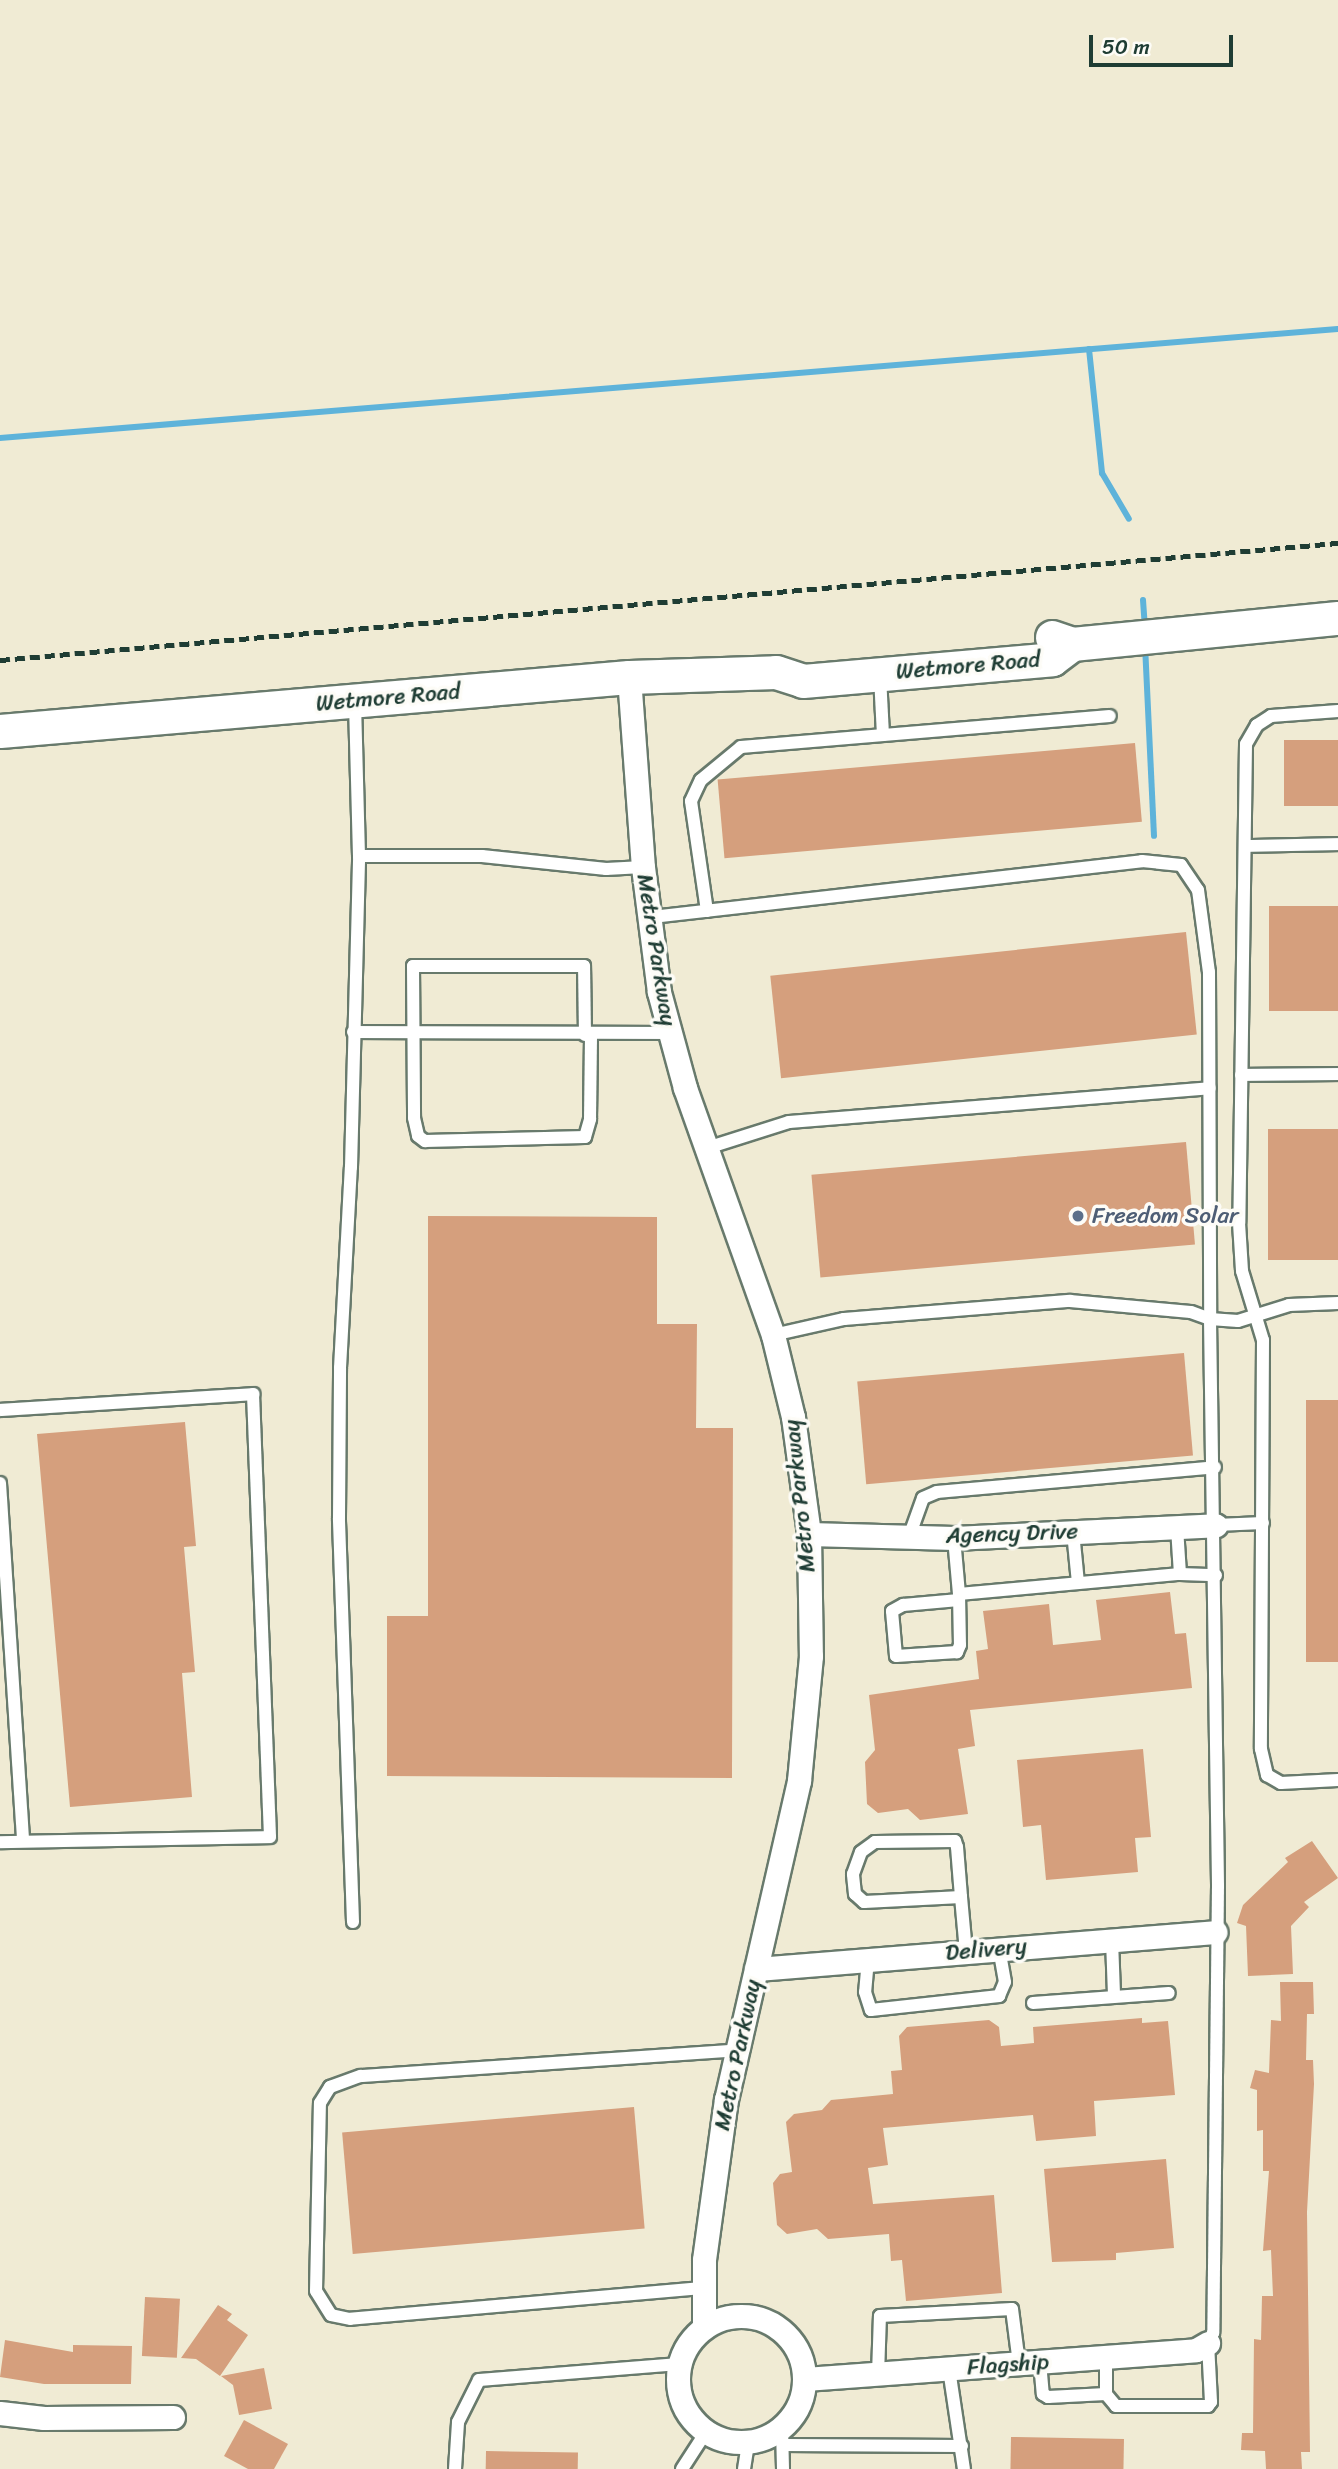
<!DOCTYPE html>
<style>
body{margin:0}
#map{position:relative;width:1338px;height:2469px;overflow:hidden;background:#f0ebd4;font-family:Sriracha,sans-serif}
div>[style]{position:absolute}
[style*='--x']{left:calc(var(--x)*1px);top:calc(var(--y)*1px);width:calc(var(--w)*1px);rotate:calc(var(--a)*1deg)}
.stream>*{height:6px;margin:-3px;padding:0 3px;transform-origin:3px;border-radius:3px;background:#5eb3da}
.building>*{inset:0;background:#d59f7d;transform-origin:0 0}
.roads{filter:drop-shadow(2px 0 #687a6c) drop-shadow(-2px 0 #687a6c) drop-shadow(0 2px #687a6c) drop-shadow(0 -2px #687a6c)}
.service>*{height:12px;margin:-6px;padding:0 6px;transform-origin:6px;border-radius:6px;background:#fff}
.minor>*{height:23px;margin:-11.5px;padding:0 11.5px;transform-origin:11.5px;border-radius:11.5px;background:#fff}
.minor>.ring{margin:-11.5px;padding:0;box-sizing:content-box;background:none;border:23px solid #fff;border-radius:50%}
.secondary>*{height:33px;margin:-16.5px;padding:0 16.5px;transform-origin:16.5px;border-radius:16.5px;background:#fff}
.rail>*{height:5px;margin-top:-2.5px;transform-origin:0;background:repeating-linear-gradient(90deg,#1f3d34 0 10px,transparent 0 15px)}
.dots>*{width:19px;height:19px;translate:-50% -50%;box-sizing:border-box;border:4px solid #fdfcf7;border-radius:50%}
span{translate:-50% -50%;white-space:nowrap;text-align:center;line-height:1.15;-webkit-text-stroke:7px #fdfcf7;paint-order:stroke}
.street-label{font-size:23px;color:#1f3d34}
.service-label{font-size:23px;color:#4e5e75}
.left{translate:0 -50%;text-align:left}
.scale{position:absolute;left:1089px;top:35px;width:144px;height:32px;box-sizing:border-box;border:4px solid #1f3d34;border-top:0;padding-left:9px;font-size:21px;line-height:24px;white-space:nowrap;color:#1f3d34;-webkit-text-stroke:5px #fdfcf7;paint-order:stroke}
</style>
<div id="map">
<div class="stream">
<div style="--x:1089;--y:349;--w:125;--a:84"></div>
<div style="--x:1102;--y:473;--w:53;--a:59.6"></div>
<div style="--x:0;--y:438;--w:1342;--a:-4.66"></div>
<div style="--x:1143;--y:600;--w:28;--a:86"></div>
<div style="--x:1145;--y:645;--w:191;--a:87.3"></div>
</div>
<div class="building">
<div style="left:1338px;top:740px;width:66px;height:54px;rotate:90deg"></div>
<div style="left:1135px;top:743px;width:79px;height:419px;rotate:85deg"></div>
<div style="left:1269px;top:906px;width:69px;height:105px"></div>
<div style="left:1186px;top:932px;width:103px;height:418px;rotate:84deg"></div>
<div style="left:1268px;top:1129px;width:70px;height:131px"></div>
<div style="left:1186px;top:1142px;width:103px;height:376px;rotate:85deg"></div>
<div style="clip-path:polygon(428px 1216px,657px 1217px,657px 1324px,697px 1324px,696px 1428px,733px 1428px,732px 1778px,387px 1776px,387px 1616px,428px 1616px)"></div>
<div style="left:1184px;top:1353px;width:103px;height:328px;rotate:85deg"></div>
<div style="left:1306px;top:1400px;width:32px;height:262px"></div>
<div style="clip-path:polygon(185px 1422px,196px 1546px,184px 1547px,195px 1672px,182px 1673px,192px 1797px,70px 1807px,37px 1434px)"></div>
<div style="clip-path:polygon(1170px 1592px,1175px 1634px,1186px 1633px,1192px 1688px,970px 1710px,975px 1746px,958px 1749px,968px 1814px,920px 1820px,908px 1809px,878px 1813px,867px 1804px,865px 1762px,875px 1750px,869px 1695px,979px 1679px,976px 1651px,988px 1649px,983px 1611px,1049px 1604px,1053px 1645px,1063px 1644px,1101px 1640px,1096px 1600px)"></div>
<div style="clip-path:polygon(1143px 1749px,1151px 1837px,1135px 1838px,1138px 1872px,1046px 1880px,1041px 1825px,1023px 1827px,1017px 1760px)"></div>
<div style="clip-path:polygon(1312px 1841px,1338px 1878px,1304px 1902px,1309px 1907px,1291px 1926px,1293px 1974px,1248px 1976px,1246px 1926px,1237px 1923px,1243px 1905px,1288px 1862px,1285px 1858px)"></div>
<div style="clip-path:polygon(1280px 1982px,1313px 1982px,1314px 2014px,1307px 2014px,1306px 2060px,1313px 2060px,1314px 2084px,1307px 2212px,1310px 2452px,1301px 2452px,1302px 2469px,1266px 2469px,1265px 2451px,1241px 2450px,1242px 2433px,1253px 2433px,1254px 2339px,1261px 2340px,1262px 2296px,1273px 2296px,1271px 2250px,1263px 2251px,1269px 2171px,1263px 2171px,1263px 2130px,1257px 2131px,1257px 2090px,1250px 2088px,1255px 2070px,1269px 2073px,1271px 2020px,1281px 2021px)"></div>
<div style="clip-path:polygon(1142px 2018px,1142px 2023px,1168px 2021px,1175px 2095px,1094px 2101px,1096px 2136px,1036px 2141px,1033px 2115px,883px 2128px,888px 2165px,868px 2168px,873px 2204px,994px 2195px,1002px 2293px,906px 2301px,902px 2260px,891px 2261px,889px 2234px,828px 2239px,817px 2229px,787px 2234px,777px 2225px,773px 2183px,780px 2174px,792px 2172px,786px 2122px,794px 2114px,822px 2110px,831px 2100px,893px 2094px,891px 2071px,902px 2070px,899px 2036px,907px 2027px,989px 2020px,999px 2027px,1001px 2046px,1034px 2043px,1033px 2027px)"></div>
<div style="left:634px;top:2107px;width:122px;height:293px;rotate:85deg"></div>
<div style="clip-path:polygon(1166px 2159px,1174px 2248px,1116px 2253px,1116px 2260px,1052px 2262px,1044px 2169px)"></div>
<div style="left:145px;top:2297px;width:35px;height:59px;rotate:3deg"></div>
<div style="clip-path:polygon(218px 2305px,232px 2314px,227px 2320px,248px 2335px,220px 2376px,196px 2359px,181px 2358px)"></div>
<div style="clip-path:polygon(5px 2340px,73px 2352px,73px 2345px,132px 2346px,131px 2384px,44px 2384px,0 2377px)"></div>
<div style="clip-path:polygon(264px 2368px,272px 2409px,239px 2415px,233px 2385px,221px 2376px)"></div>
<div style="clip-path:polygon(244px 2420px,288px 2444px,274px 2469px,248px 2469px,224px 2456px)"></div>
<div style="left:1011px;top:2437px;width:113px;height:32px;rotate:1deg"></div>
<div style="left:486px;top:2451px;width:92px;height:18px;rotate:1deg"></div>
</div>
<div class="roads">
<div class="service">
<div style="--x:880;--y:676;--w:59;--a:87.1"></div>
<div style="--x:1338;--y:711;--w:67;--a:175.7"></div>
<div style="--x:1271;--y:716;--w:17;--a:147"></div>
<div style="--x:1257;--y:725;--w:22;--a:120"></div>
<div style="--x:1246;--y:744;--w:479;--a:90.8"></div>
<div style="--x:1239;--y:1223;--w:48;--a:86.4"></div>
<div style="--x:1242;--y:1271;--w:72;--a:73.1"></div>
<div style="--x:1263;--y:1340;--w:409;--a:90.3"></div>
<div style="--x:1261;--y:1749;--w:27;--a:77"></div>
<div style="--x:1267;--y:1775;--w:16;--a:30"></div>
<div style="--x:1281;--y:1783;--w:57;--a:-3"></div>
<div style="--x:1246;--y:846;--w:92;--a:-1.2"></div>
<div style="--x:359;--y:856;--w:123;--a:0"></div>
<div style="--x:482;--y:856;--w:125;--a:6"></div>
<div style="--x:606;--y:869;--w:37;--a:-3"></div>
<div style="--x:707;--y:911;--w:111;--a:-98.3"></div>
<div style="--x:691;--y:801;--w:23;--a:-65"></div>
<div style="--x:701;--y:780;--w:52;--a:-39.5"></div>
<div style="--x:741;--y:747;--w:370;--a:-4.8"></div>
<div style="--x:652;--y:917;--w:493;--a:-6.5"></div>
<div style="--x:1142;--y:861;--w:39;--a:6"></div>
<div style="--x:1181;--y:865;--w:30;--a:56"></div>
<div style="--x:1198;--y:890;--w:83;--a:82.4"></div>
<div style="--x:1209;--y:972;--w:347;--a:89.8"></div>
<div style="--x:1210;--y:1319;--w:28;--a:4"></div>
<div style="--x:1238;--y:1321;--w:53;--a:-17.4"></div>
<div style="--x:1289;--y:1305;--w:49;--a:-2.3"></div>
<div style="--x:353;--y:1032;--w:315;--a:0.2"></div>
<div style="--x:585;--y:1035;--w:69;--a:-90.8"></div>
<div style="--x:584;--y:966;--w:171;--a:180"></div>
<div style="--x:413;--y:966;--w:152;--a:89.6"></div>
<div style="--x:414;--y:1118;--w:18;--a:77"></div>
<div style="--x:418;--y:1136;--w:9;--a:36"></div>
<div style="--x:425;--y:1141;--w:160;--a:-1.4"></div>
<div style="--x:585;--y:1137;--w:19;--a:-74"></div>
<div style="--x:590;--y:1119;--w:84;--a:-89.3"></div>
<div style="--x:1241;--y:1075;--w:97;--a:-0.6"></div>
<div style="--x:707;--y:1148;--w:86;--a:-17.6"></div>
<div style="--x:789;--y:1122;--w:422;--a:-4.6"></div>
<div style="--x:773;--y:1335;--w:73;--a:-12.7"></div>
<div style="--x:844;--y:1319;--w:227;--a:-4.6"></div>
<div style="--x:1070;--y:1301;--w:121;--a:5.2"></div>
<div style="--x:1191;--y:1312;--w:20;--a:20"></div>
<div style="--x:1210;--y:1319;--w:567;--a:89.19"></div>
<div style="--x:1218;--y:1886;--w:447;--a:90.6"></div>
<div style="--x:1213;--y:2333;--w:11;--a:117"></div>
<div style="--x:1208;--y:2343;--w:59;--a:87.1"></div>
<div style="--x:1211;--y:2402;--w:5;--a:127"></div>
<div style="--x:1208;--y:2406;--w:92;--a:180"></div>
<div style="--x:1116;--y:2406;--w:16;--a:-130"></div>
<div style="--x:1106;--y:2394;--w:37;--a:-90"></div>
<div style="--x:0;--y:1410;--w:254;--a:-3.6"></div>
<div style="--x:253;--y:1394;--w:443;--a:87.8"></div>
<div style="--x:270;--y:1837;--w:270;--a:178.9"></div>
<div style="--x:0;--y:1483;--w:358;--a:86.3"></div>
<div style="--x:1216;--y:1525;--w:47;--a:-2.4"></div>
<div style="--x:1073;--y:1532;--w:51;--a:84.4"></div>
<div style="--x:909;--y:1537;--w:41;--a:-70.3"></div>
<div style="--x:923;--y:1498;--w:15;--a:-23"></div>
<div style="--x:937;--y:1492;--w:279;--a:-5.1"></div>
<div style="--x:954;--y:1538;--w:56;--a:84.9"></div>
<div style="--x:959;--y:1594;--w:222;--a:-5.2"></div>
<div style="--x:1180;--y:1574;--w:47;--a:-93.7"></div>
<div style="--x:1180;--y:1574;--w:36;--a:2"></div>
<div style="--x:959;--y:1594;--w:51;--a:88.9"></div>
<div style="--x:960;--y:1645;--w:8;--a:113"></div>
<div style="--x:957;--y:1652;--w:61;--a:176.2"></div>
<div style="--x:896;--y:1656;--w:45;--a:-95.1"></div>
<div style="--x:892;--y:1611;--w:13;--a:-29"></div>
<div style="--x:903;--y:1605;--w:56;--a:-5.1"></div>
<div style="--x:961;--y:1897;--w:97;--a:177"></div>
<div style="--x:864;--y:1902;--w:12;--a:-138"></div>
<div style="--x:855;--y:1894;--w:20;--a:-96"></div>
<div style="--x:853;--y:1874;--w:23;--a:-70"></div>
<div style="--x:861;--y:1852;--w:17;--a:-36"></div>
<div style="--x:875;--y:1842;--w:80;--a:-0.7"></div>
<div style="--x:955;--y:1841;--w:6;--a:72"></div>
<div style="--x:957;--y:1847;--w:50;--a:85.4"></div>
<div style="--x:961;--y:1897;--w:55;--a:84.8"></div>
<div style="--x:353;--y:1922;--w:404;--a:-92"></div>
<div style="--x:339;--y:1518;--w:150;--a:-89.6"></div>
<div style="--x:340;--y:1368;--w:201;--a:-86.9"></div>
<div style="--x:351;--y:1167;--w:311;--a:-88.5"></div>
<div style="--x:359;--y:856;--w:155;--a:-91.5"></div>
<div style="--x:1112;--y:1940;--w:55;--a:87.9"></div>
<div style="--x:868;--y:1959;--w:33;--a:95"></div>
<div style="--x:865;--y:1992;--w:19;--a:72"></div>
<div style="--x:871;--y:2010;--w:129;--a:-6.2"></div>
<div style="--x:999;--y:1996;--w:15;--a:-67"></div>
<div style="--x:1005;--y:1982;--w:34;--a:-100"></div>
<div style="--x:1033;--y:2003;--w:136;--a:-4.2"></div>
<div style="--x:702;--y:2288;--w:353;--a:175"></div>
<div style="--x:350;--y:2319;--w:19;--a:-168"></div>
<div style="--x:331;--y:2315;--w:28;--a:-122"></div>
<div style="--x:316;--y:2291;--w:188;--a:-88.8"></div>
<div style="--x:320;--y:2103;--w:19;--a:-58"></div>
<div style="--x:330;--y:2087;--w:33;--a:-20"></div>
<div style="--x:361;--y:2076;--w:378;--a:-3.9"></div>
<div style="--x:1040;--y:2362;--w:32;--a:85"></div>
<div style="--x:1043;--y:2394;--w:6;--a:31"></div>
<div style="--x:1048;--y:2397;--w:58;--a:-3"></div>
<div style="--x:949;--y:2369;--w:101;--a:81.5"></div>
<div style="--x:878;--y:2375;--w:59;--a:-88.1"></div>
<div style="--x:880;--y:2316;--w:132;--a:-3"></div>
<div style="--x:1012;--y:2309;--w:55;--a:82.7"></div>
<div style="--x:782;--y:2428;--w:41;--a:88.6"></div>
<div style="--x:783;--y:2445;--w:179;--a:0.3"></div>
<div style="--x:455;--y:2469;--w:47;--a:-86.3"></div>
<div style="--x:458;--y:2422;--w:47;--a:-63.4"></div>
<div style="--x:479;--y:2380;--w:201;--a:-4.6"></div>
<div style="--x:682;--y:2469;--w:44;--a:-57"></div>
<div style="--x:744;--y:2469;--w:26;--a:-81"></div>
</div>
<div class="minor">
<div style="--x:629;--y:677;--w:191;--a:85.8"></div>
<div style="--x:643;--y:867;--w:126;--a:82.7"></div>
<div style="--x:659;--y:992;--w:99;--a:74.8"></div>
<div style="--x:685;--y:1088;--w:262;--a:70.4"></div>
<div style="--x:773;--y:1335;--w:84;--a:76.3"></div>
<div style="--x:793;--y:1417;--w:118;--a:82.2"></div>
<div style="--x:809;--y:1534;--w:122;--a:89.1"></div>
<div style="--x:811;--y:1656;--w:126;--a:95.5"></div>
<div style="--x:799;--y:1781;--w:326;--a:102.9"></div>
<div style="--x:726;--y:2099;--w:162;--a:97.8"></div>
<div style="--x:704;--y:2260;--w:67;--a:90"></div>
<div style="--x:809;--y:1534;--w:145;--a:1.6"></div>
<div style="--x:954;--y:1538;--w:262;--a:-2.8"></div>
<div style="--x:756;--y:1969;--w:461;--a:-4.6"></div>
<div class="ring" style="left:678px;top:2316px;width:103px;height:103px"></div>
<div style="--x:805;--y:2379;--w:392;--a:-4.2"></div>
<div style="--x:1196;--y:2350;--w:14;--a:-30"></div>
<div style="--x:0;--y:2413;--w:44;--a:6.5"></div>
<div style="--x:44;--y:2418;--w:129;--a:-0.4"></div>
</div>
<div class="secondary">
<div style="--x:1052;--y:637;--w:21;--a:19"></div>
<div style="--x:1072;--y:644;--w:267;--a:-5.6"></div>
<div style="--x:0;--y:731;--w:631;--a:-4.91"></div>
<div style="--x:629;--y:677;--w:147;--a:-1.9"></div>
<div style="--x:776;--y:672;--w:28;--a:18"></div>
<div style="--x:803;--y:681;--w:250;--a:-5"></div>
<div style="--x:1052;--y:659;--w:25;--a:-37"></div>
</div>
</div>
<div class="rail">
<div style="--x:0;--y:660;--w:1343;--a:-5"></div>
</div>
<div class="dots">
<div style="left:1078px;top:1216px;background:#5c6f8a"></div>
</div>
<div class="street-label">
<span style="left:968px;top:666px;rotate:-5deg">Wetmore Road</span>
<span style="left:388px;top:698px;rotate:-5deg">Wetmore Road</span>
<span style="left:656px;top:950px;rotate:81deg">Metro Parkway</span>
<span style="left:800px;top:1496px;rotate:-96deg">Metro Parkway</span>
<span style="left:1012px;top:1534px;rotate:-2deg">Agency Drive</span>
<span style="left:986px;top:1950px;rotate:-5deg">Delivery</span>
<span style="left:738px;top:2055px;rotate:-78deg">Metro Parkway</span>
<span style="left:1008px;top:2365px;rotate:-4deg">Flagship</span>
</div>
<div class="service-label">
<span class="left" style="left:1092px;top:1216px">Freedom Solar</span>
</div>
<div class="scale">50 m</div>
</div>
